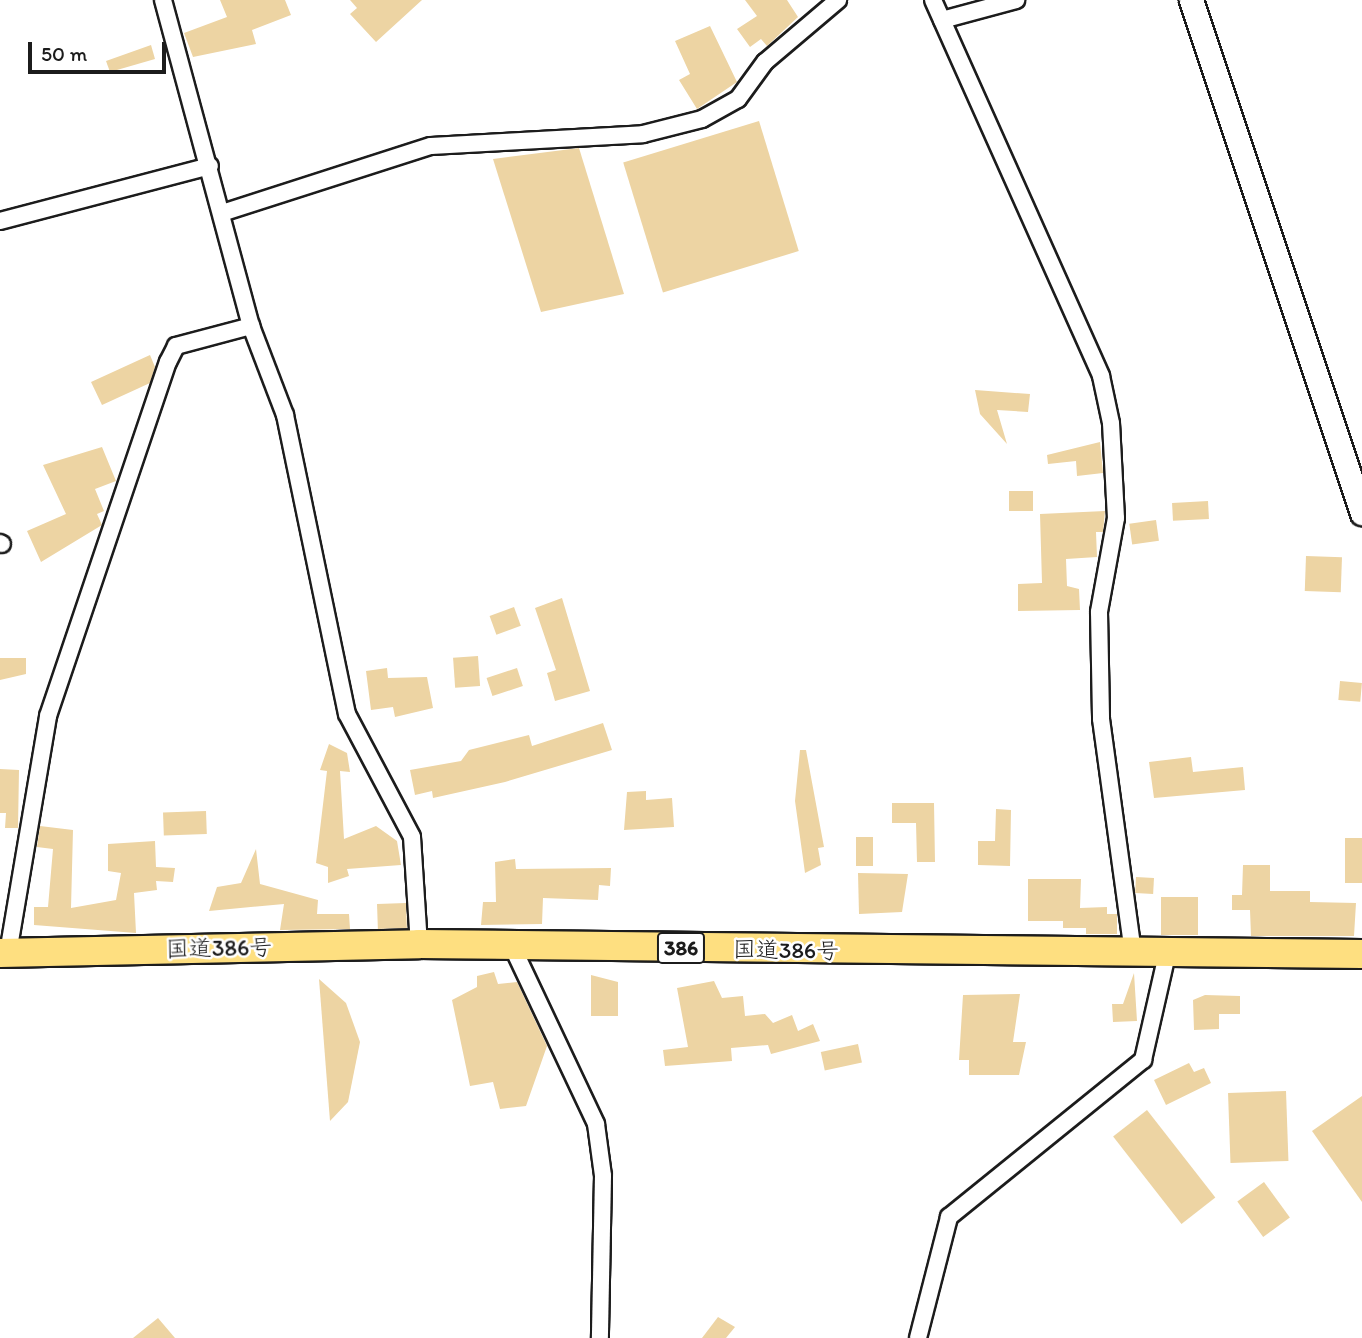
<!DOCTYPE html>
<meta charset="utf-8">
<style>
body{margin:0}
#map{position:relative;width:1362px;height:1338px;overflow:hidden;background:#fff;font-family:Itim,"Klee One",sans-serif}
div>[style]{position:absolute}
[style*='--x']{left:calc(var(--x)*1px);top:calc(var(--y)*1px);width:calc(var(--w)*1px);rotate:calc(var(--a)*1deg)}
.building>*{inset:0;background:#edd4a3;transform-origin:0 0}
.roads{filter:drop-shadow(2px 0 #1c1c1c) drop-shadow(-2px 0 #1c1c1c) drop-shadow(0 2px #1c1c1c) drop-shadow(0 -2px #1c1c1c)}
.street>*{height:16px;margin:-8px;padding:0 8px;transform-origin:8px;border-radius:8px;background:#fff}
.secondary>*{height:23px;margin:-11.5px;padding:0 11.5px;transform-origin:11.5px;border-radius:11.5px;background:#fff}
.highway>*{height:28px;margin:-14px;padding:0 14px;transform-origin:14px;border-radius:14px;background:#fedf80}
span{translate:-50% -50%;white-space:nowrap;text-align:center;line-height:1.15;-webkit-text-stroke:5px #fff;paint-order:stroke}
.shield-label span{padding:2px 5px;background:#fff;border:2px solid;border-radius:5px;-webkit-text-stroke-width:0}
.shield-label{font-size:21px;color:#1c1c1c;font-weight:700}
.street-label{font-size:23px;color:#1c1c1c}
.scale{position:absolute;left:28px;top:42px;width:138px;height:32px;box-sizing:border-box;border:4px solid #1c1c1c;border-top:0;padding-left:9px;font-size:21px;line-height:24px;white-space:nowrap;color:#1c1c1c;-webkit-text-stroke:5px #fff;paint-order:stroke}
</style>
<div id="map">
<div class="building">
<div style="clip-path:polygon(220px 0,285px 0,291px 15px,252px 30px,256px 44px,193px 57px,184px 33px,227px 17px)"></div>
<div style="clip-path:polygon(350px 0,422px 0,376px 42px,350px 14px,357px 8px)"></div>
<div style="clip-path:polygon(745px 0,787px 0,798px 17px,767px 46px,761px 39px,750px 47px,737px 29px,757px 16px)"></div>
<div style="clip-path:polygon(710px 26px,737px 82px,697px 109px,679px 80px,690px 74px,675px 41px)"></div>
<div style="clip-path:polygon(151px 45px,155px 59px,110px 72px,106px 61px)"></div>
<div style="left:759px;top:121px;width:136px;height:142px;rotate:73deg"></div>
<div style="clip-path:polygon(579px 148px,624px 294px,541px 312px,493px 159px)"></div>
<div style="clip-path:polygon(150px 355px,155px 367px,150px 383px,102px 405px,91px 382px)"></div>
<div style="clip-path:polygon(975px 390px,1030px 394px,1028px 412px,997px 410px,1007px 444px,980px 414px)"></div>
<div style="clip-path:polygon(1100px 442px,1103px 473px,1077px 476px,1076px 461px,1048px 464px,1047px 455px)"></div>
<div style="clip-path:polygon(102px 447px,116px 481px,95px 489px,104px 511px,97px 514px,102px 525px,41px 562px,27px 531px,66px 514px,43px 465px)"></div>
<div style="left:1009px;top:491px;width:24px;height:20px"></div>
<div style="left:1208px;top:501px;width:18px;height:36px;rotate:87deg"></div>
<div style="clip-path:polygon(1105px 511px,1103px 532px,1096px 532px,1097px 557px,1066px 559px,1067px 586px,1079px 589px,1080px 610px,1018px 611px,1018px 584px,1042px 583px,1040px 514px)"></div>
<div style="left:1156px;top:520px;width:21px;height:27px;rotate:82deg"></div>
<div style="left:1306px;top:556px;width:36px;height:35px;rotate:2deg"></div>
<div style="clip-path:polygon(562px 598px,590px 691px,555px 701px,547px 673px,556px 670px,535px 608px)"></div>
<div style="left:514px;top:607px;width:20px;height:26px;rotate:70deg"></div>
<div style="left:478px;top:656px;width:30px;height:25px;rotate:86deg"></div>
<div style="clip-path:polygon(0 658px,26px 658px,26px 674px,0 680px)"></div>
<div style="clip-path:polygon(387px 668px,388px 678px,427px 677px,433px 708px,395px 717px,393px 707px,371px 710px,366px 671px)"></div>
<div style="left:517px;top:668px;width:19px;height:32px;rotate:72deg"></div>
<div style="left:1340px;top:681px;width:22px;height:19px;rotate:5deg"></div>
<div style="clip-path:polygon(603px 723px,612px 750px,505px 782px,433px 798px,432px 791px,415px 795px,410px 770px,461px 761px,469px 750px,529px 735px,532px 746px)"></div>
<div style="clip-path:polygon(329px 744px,347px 753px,350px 772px,340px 771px,344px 839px,376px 826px,397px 841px,401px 865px,347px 869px,349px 876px,328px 883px,328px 867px,316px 863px,327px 771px,320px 770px)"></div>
<div style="clip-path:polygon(800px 750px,806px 750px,824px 847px,818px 848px,821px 865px,805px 873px,795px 801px)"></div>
<div style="clip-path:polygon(1191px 757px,1193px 772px,1243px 767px,1245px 790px,1154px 798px,1149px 762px)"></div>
<div style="clip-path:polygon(0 769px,19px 770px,18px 828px,5px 828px,6px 813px,0 813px)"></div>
<div style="clip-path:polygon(646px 791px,646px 800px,672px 798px,674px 827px,624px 830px,627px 792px)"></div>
<div style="clip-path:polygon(892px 803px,934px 803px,935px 862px,917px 862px,916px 823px,892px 823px)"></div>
<div style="clip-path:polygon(996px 809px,1011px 810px,1010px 866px,978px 865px,978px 841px,995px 841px)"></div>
<div style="left:206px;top:811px;width:23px;height:43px;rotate:88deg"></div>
<div style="clip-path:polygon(40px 826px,73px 830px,71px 908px,116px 900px,121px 873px,108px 871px,108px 844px,155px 841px,156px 867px,175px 868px,173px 882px,156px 881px,157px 890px,134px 893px,136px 933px,34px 925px,34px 907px,48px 907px,53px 849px,37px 847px)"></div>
<div style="left:856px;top:837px;width:17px;height:29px"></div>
<div style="left:1345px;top:838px;width:17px;height:45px"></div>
<div style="clip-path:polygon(256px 849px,260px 884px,318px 900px,317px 914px,349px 914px,350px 929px,280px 930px,284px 904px,209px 911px,217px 887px,241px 883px)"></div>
<div style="clip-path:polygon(515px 859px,516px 869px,611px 868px,610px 886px,599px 885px,598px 900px,543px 898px,542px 924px,481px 925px,483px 902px,496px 902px,495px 862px)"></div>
<div style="clip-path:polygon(1243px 865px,1270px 865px,1270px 891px,1310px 891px,1310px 902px,1356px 903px,1354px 936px,1251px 936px,1250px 910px,1232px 910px,1232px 895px,1242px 895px)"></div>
<div style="clip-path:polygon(858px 873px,908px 874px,902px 912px,859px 914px)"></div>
<div style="left:1136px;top:877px;width:18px;height:16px;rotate:3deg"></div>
<div style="clip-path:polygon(1028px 879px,1081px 879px,1080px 908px,1107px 907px,1107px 914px,1117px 914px,1117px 934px,1086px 934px,1086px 928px,1063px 928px,1063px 921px,1028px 921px)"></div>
<div style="left:1161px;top:897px;width:37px;height:38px"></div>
<div style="left:406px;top:903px;width:25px;height:29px;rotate:88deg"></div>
<div style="clip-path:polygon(494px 972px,498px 984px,517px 982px,547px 1046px,526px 1106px,500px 1109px,493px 1082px,470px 1086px,452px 1000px,477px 987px,477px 976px)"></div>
<div style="clip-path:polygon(1134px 973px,1137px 1021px,1113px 1022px,1112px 1004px,1123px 1004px)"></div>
<div style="clip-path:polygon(591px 975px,618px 982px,618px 1016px,591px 1016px)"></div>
<div style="clip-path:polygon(319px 979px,346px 1003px,360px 1042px,348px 1102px,330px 1121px)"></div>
<div style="clip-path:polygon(714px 981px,722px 998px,743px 996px,745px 1016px,765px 1014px,773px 1023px,792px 1015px,798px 1031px,813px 1024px,820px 1041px,771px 1054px,768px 1045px,731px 1048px,732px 1061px,665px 1066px,663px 1050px,688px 1047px,677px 988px)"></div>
<div style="clip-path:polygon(1020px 994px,1013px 1042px,1026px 1042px,1019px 1075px,969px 1075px,969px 1060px,959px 1060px,963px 995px)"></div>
<div style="clip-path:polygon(1205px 995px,1240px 996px,1240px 1014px,1219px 1014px,1219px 1029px,1194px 1030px,1193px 1000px)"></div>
<div style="left:858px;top:1044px;width:19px;height:38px;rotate:78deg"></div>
<div style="clip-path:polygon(1189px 1063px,1194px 1072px,1204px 1068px,1211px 1083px,1166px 1105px,1154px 1080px)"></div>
<div style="left:1286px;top:1091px;width:70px;height:58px;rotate:88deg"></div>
<div style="clip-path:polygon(1362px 1096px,1362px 1202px,1312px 1131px)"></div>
<div style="left:1147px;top:1110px;width:111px;height:43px;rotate:52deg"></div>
<div style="left:1264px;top:1182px;width:44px;height:33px;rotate:54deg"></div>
<div style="clip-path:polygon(718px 1317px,735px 1327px,726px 1338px,702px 1338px)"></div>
<div style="clip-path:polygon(158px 1318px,175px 1338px,133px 1338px)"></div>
</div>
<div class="roads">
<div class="street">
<div style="--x:163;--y:0;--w:338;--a:74.9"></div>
<div style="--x:251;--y:326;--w:95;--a:69.1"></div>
<div style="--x:285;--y:415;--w:305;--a:78.3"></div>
<div style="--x:347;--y:714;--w:139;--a:62.1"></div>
<div style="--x:412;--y:837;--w:107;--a:86.3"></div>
<div style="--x:933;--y:0;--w:412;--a:65.9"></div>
<div style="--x:1101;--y:376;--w:48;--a:78"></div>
<div style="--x:1111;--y:423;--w:95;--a:87"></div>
<div style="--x:1116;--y:518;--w:96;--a:100.3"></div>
<div style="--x:1099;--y:612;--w:107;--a:88.9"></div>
<div style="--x:1101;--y:719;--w:237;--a:82.2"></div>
<div style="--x:942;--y:20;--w:77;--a:-15.1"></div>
<div style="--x:225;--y:212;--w:216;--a:-17.8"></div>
<div style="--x:431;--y:146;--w:212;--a:-3.2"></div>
<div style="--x:643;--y:134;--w:61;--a:-14.3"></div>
<div style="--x:702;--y:119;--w:41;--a:-29.1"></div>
<div style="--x:738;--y:99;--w:46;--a:-53.9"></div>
<div style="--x:765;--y:62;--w:96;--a:-40.3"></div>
<div style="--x:0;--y:221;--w:217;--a:-14.7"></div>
<div style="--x:0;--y:543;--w:2;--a:27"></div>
<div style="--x:512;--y:946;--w:197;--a:64.7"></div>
<div style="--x:596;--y:1124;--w:52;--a:82.3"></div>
<div style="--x:603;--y:1176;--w:162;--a:91.1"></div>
<div style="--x:8;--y:953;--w:240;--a:-80.4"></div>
<div style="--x:48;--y:716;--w:374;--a:-71.3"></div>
<div style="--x:168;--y:362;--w:18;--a:-63"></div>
<div style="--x:176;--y:346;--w:78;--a:-14.9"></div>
<div style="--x:918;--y:1338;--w:125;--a:-75.6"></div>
<div style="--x:949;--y:1217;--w:250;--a:-39"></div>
<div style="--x:1143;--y:1060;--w:109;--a:-77.2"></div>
</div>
<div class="secondary">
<div style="--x:1191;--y:0;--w:541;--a:71.57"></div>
</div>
<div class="highway">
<div style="--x:0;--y:953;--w:419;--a:-1.2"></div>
<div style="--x:419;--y:944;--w:943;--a:0.61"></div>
</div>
</div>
<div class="shield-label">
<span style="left:681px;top:948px">386</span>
</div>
<div class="street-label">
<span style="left:219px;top:948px;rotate:-1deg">国道386号</span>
<span style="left:786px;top:950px;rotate:1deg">国道386号</span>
</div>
<div class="scale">50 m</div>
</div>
